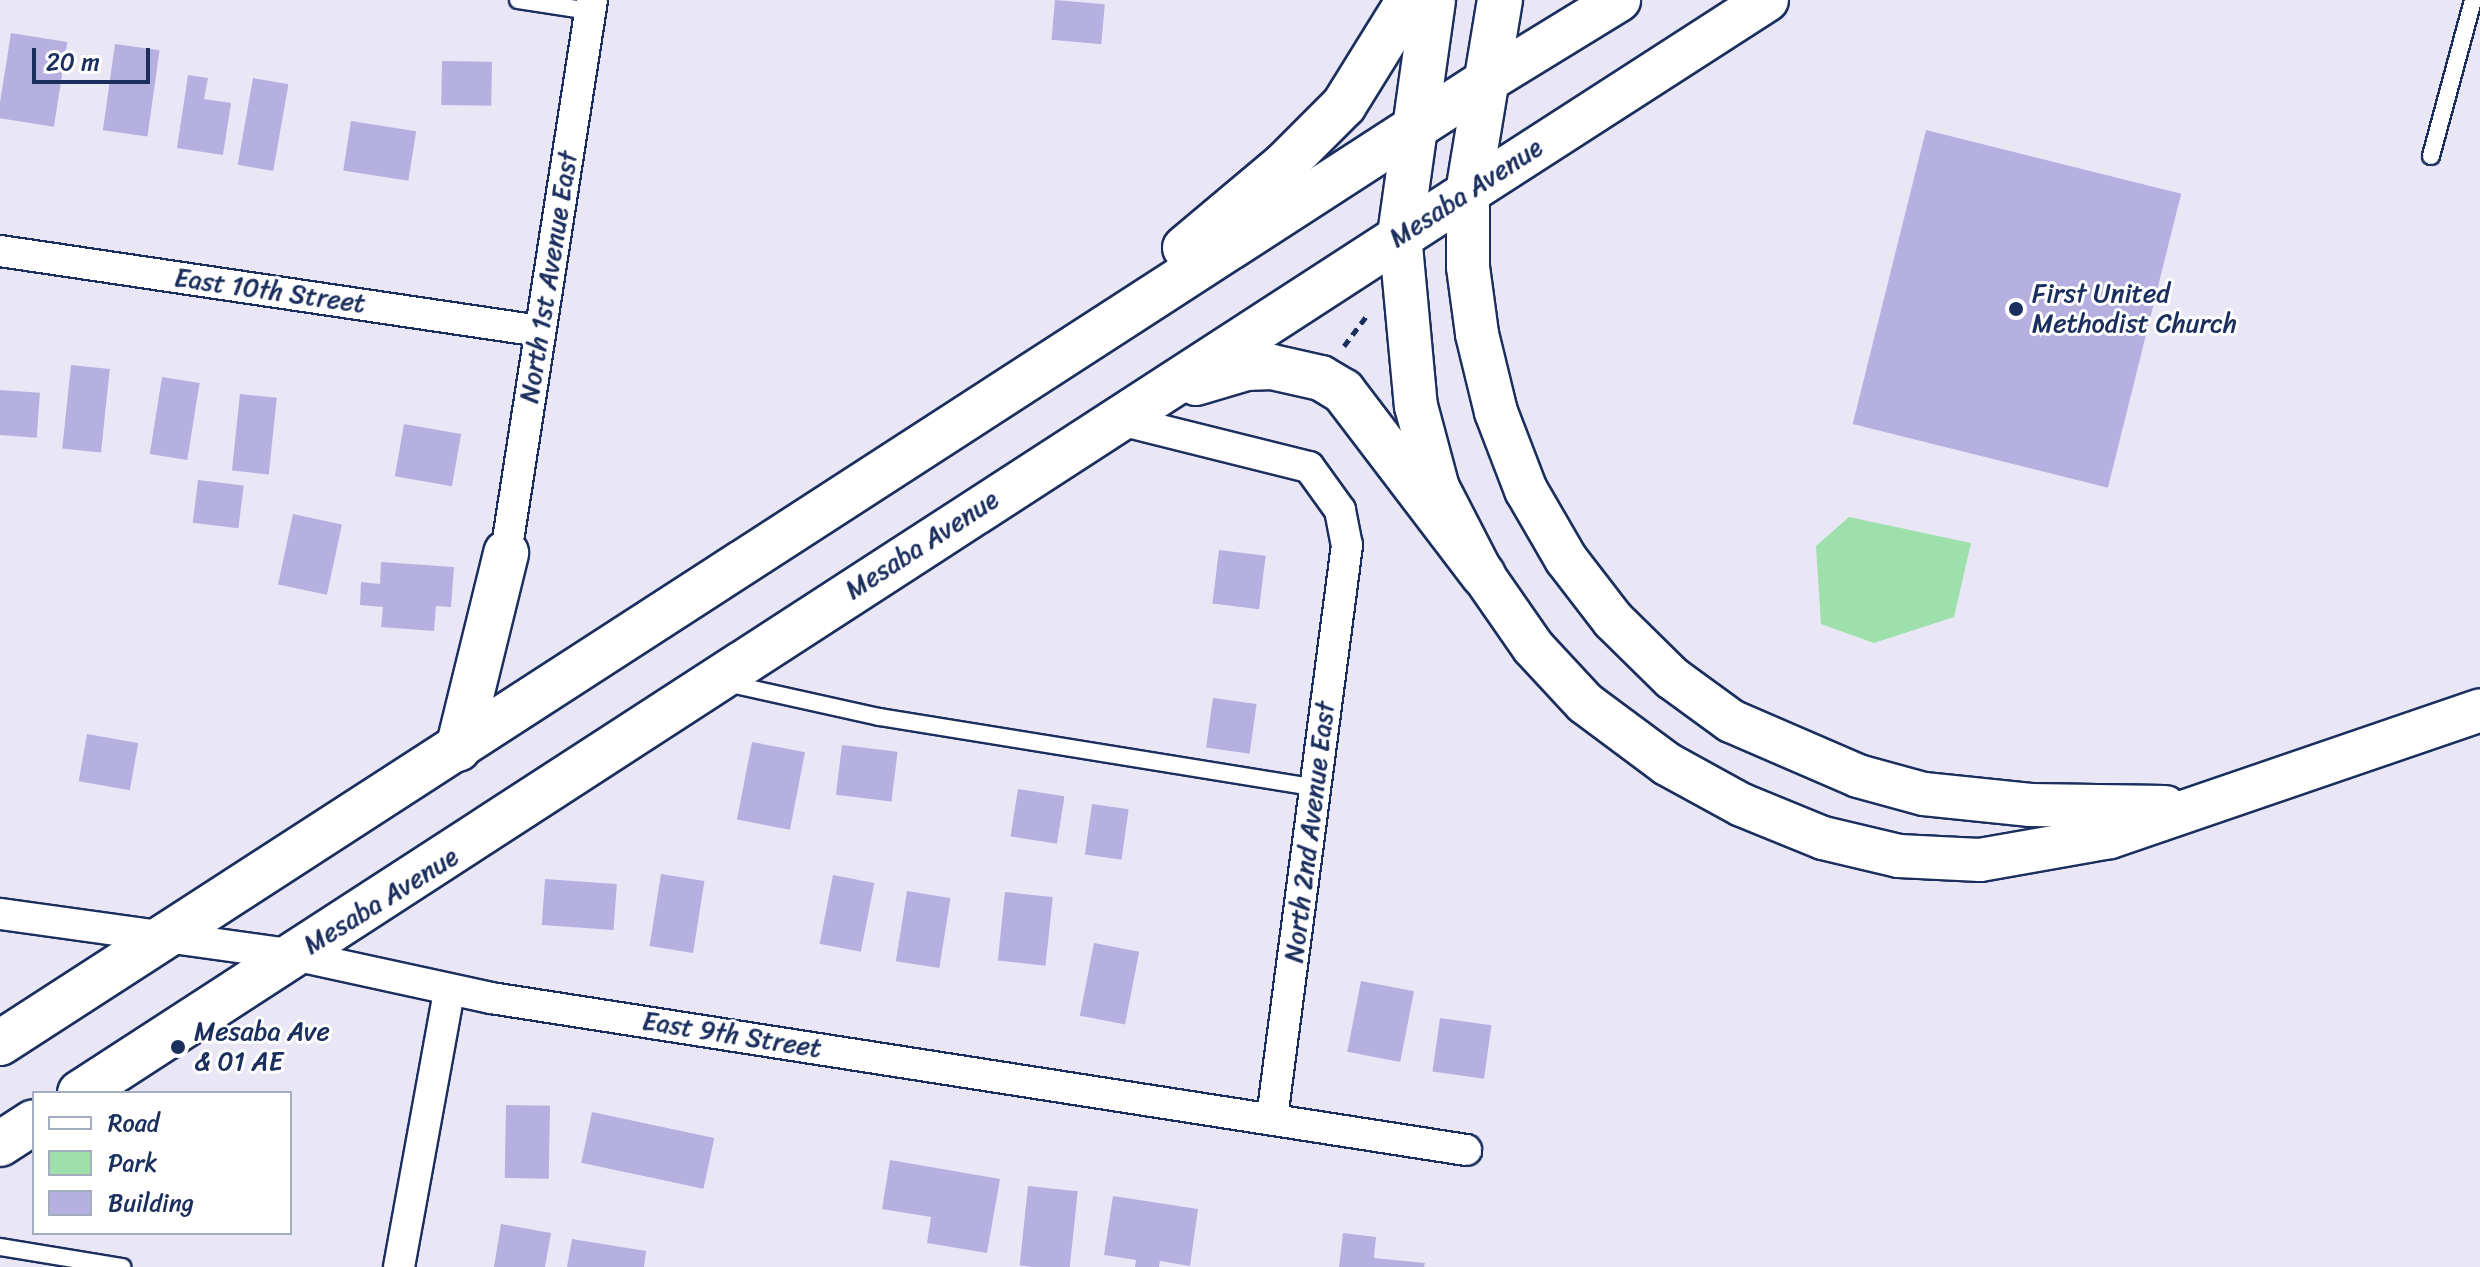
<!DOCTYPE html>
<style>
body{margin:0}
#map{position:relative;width:2480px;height:1267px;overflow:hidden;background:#e9e7f6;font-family:Sriracha,sans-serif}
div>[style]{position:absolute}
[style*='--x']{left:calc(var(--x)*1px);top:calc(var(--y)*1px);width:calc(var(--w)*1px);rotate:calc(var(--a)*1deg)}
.green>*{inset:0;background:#9de0ac}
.building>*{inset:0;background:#b6b0e1;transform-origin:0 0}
.path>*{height:5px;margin-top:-2.5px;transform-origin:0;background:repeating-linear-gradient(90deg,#1b2f5e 0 8px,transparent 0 14px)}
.roads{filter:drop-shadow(2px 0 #1b2f5e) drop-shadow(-2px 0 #1b2f5e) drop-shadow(0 2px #1b2f5e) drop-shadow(0 -2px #1b2f5e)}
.lane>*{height:16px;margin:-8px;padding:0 8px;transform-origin:8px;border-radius:8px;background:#fff}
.street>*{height:30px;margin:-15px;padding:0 15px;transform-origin:15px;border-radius:15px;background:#fff}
.secondary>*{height:42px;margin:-21px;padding:0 21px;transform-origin:21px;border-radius:21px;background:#fff}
.highway>*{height:44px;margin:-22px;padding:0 22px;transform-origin:22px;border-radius:22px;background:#fff}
.dots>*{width:22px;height:22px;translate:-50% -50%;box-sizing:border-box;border:4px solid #fff;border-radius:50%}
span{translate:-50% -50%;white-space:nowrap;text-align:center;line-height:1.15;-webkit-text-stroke:6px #fff;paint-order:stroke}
.street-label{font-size:26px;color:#1b2f5e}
.poi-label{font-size:26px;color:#1b2f5e}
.left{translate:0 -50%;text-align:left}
.legend{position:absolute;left:32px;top:1091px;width:260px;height:144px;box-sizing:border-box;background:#fff;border:2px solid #a4acbf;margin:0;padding:10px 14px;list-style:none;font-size:24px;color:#1b2f5e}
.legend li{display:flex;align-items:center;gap:16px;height:40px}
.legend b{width:40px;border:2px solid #a4acbf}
.scale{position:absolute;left:32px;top:48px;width:118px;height:36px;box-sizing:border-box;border:4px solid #1b2f5e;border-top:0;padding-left:10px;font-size:24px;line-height:28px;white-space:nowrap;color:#1b2f5e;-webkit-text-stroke:6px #fff;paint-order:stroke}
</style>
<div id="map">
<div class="green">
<div style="clip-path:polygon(1849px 517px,1971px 543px,1954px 617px,1874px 643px,1821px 624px,1816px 546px)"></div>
</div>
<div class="building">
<div style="left:1055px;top:0;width:50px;height:40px;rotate:5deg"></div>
<div style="left:11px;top:33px;width:57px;height:86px;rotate:9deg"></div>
<div style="left:115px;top:44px;width:45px;height:87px;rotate:8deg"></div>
<div style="left:442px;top:61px;width:50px;height:44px;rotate:1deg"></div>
<div style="clip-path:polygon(188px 75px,208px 78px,204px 99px,231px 103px,223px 155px,177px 148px)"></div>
<div style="left:253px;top:78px;width:36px;height:88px;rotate:10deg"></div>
<div style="left:351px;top:121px;width:66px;height:50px;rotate:9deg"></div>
<div style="left:1926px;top:130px;width:263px;height:303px;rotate:14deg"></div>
<div style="left:71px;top:365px;width:39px;height:84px;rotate:6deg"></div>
<div style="left:162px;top:377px;width:38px;height:78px;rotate:9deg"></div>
<div style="left:0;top:390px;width:40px;height:45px;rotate:4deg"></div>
<div style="left:240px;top:394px;width:37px;height:77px;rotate:6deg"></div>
<div style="left:404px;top:424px;width:58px;height:53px;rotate:10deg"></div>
<div style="left:198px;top:480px;width:46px;height:43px;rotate:7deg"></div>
<div style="left:293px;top:514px;width:50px;height:72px;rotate:12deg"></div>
<div style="left:1219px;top:550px;width:47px;height:54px;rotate:7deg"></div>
<div style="clip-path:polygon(381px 562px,454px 567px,451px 607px,436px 606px,434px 631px,381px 627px,383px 607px,360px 605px,361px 582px,380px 584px)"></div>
<div style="left:1213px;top:698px;width:44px;height:50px;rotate:8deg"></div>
<div style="left:87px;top:734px;width:52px;height:48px;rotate:10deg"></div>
<div style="left:752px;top:742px;width:54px;height:79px;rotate:11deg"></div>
<div style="left:842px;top:745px;width:56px;height:50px;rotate:7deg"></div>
<div style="left:1018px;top:789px;width:47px;height:48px;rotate:9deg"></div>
<div style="left:1092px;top:804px;width:37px;height:51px;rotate:8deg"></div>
<div style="left:661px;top:874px;width:44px;height:73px;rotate:9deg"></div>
<div style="left:833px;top:875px;width:42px;height:70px;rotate:11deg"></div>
<div style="left:545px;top:879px;width:72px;height:46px;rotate:4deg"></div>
<div style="left:907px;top:891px;width:44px;height:71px;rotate:9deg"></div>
<div style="left:1005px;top:892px;width:48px;height:69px;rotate:6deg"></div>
<div style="left:1094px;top:943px;width:46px;height:74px;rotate:11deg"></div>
<div style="left:1361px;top:981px;width:54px;height:72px;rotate:11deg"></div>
<div style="left:1440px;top:1018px;width:52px;height:54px;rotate:8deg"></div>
<div style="left:506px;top:1105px;width:44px;height:73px;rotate:1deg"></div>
<div style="left:592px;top:1112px;width:125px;height:52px;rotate:12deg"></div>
<div style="clip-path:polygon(890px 1160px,1000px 1179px,987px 1253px,927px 1243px,931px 1217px,882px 1209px)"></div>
<div style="left:1028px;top:1186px;width:50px;height:80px;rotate:6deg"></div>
<div style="clip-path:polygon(1113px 1196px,1198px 1209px,1190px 1266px,1160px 1261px,1159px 1267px,1135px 1267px,1136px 1260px,1104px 1255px)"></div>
<div style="clip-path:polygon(501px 1224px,551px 1233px,545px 1267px,494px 1267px)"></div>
<div style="clip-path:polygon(1343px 1233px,1376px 1237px,1374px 1258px,1425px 1263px,1424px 1267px,1339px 1267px)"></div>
<div style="clip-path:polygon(572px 1239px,646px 1251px,644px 1267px,567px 1267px)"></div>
</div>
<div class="path">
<div style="--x:1344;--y:346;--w:39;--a:-53"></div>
</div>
<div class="roads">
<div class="lane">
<div style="--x:518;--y:0;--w:73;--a:8.7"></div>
<div style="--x:2431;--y:156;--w:162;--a:-74.9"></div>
<div style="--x:726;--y:683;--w:157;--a:12.5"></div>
<div style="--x:879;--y:717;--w:442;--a:9.2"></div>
<div style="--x:0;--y:1247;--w:124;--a:9.3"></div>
</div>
<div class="street">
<div style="--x:0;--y:251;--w:546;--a:8.43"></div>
<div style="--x:1116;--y:419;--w:199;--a:14"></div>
<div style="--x:1309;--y:467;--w:53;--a:54.2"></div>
<div style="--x:1340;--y:510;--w:36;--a:79"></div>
<div style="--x:1347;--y:545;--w:578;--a:97.46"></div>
<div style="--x:506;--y:553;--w:560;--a:-81.16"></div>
<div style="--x:0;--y:914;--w:297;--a:7.9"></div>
<div style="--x:294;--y:955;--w:202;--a:12.3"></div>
<div style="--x:491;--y:998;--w:987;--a:8.86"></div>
<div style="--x:399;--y:1267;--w:280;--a:-79.7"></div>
</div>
<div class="secondary">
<div style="--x:1767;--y:0;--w:356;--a:147.2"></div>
<div style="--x:1468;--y:193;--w:74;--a:90"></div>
<div style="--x:1468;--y:267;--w:68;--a:82.3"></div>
<div style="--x:1477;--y:334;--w:80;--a:76.3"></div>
<div style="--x:1496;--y:412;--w:84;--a:69"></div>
<div style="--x:1526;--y:490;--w:80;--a:59.9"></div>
<div style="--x:1566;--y:559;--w:77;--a:52.4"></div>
<div style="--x:1613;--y:620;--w:83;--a:44.5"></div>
<div style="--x:1672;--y:678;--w:73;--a:36.1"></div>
<div style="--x:1731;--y:721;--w:138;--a:23.4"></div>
<div style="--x:1858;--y:776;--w:68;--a:15.3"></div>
<div style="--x:1924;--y:794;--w:107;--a:5.9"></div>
<div style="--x:2030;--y:805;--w:135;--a:0.8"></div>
<div style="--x:1487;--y:81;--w:155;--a:-31.5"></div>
<div style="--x:1400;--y:235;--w:172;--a:84.7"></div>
<div style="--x:1416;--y:406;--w:85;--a:75"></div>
<div style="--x:1438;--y:488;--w:98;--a:62.7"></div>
<div style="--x:1483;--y:575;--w:88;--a:55.2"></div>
<div style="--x:1533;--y:647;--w:76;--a:47.1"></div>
<div style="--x:1585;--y:703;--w:102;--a:36.6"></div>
<div style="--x:1667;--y:764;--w:85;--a:28.7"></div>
<div style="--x:1742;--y:805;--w:87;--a:22.2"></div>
<div style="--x:1823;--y:838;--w:78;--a:13.3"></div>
<div style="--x:1899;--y:856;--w:81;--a:2.8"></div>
<div style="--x:1980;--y:860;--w:132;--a:-10"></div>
<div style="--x:2110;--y:837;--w:391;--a:-18.9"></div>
</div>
<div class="highway">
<div style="--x:1400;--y:235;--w:237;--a:-82"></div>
<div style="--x:1185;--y:248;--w:131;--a:-40"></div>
<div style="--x:1285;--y:164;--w:83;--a:-45"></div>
<div style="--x:1344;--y:105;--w:123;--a:-58.2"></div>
<div style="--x:1196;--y:383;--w:52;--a:-16.7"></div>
<div style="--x:1246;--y:368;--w:26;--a:-2"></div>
<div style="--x:1272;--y:367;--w:50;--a:12.7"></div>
<div style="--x:1321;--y:378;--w:26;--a:31"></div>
<div style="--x:1343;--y:391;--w:231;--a:52.7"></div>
<div style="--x:458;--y:749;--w:202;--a:-76.2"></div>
<div style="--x:0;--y:1043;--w:1771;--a:-32.9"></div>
<div style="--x:80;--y:1093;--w:1654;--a:-32.96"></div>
<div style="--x:1468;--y:193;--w:196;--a:-80.6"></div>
<div style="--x:0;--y:1144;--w:40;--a:-32.9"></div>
</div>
</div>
<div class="dots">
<div style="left:2016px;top:309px;background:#1b2f5e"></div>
<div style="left:178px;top:1047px;background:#1b2f5e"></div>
</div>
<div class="street-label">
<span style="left:1466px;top:193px;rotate:-33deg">Mesaba Avenue</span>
<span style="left:549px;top:277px;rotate:-81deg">North 1st Avenue East</span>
<span style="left:270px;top:291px;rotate:8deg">East 10th Street</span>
<span style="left:922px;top:545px;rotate:-33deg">Mesaba Avenue</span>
<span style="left:1310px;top:832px;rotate:-83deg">North 2nd Avenue East</span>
<span style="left:381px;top:901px;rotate:-32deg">Mesaba Avenue</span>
<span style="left:732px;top:1035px;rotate:9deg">East 9th Street</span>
</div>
<div class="poi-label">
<span class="left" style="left:2032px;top:309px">First United<br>Methodist Church</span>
<span class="left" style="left:194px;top:1047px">Mesaba Ave<br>&amp; 01 AE</span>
</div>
<ul class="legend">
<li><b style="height:10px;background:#fff"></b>Road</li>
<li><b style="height:22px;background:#9de0ac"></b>Park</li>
<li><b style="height:22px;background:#b6b0e1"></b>Building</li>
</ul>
<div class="scale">20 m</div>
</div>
